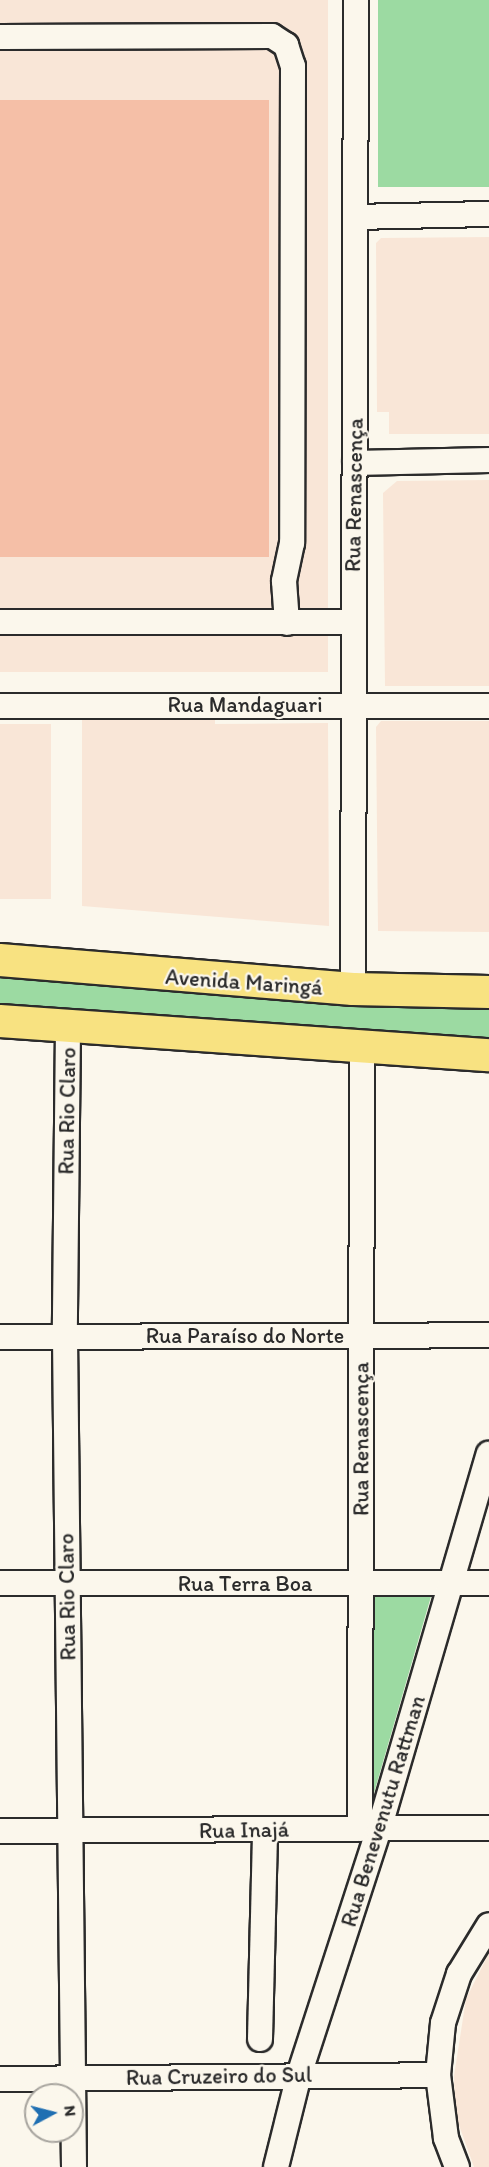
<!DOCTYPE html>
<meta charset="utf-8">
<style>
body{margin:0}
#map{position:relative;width:489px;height:2167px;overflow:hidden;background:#fbf7ec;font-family:Itim,sans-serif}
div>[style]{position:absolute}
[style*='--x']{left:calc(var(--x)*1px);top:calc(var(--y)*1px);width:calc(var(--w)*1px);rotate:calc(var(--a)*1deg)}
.built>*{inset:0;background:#f9e6d7;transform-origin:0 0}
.green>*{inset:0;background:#9cdaa2;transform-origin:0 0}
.building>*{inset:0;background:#f5bfa7;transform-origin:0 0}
.roads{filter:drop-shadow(2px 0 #2b2b2b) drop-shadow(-2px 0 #2b2b2b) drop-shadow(0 2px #2b2b2b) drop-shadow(0 -2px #2b2b2b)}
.minor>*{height:24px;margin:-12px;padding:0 12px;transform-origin:12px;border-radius:12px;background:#fbf7ec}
.major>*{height:32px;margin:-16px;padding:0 16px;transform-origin:16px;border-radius:16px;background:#f8e281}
span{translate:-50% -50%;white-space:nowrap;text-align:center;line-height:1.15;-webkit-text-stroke:4.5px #fbf7ec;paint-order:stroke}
.street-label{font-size:22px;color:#2b2b2b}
.north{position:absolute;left:24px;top:2083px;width:60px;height:60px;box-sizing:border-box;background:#fbf7ec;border:2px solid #a8a59f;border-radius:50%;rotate:83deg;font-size:16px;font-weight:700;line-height:24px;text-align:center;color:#2b2b2b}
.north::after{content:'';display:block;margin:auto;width:21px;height:27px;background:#1f6fb2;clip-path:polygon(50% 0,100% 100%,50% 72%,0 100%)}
</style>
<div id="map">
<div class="built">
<div style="left:0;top:0;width:328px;height:672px"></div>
<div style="clip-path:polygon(489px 237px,489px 434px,389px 434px,389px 412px,377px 412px,376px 243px,381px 238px)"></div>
<div style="clip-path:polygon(489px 480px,489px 686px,385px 686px,383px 493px,397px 481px)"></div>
<div style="clip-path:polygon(215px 713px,215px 724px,328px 723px,329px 926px,82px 906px,82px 716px)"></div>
<div style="clip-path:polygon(381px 721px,489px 721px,489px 932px,378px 931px,376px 727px)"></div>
<div style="left:0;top:724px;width:51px;height:175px"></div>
<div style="clip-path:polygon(489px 1953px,489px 2167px,474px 2167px,455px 2114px,454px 2076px,466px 1999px)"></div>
</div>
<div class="green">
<div style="left:378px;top:0;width:111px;height:187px"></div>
<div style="clip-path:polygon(0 975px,352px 1005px,489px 1010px,489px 1043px,0 1007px)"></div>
<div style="clip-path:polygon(364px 1592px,432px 1593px,365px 1824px)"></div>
</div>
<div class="building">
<div style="left:269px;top:100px;width:457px;height:269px;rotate:90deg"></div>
</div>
<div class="roads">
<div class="minor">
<div style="--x:0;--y:37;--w:272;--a:-0.2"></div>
<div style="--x:272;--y:36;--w:17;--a:33"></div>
<div style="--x:286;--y:45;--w:22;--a:72"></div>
<div style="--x:293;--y:66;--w:477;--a:90.1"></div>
<div style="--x:292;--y:543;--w:39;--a:102"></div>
<div style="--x:284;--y:581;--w:42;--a:85.9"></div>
<div style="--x:355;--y:217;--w:134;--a:-1.3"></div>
<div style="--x:355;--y:463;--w:134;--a:-1.3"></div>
<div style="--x:0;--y:622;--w:353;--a:0"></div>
<div style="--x:0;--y:706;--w:489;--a:0"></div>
<div style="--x:353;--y:989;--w:989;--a:-89.83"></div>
<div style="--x:68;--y:1027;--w:310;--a:90.6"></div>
<div style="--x:65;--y:1337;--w:830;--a:89.38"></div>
<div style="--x:0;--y:1337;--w:489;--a:-0.2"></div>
<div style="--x:0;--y:1583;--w:489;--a:0"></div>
<div style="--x:360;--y:1829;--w:780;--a:-89.85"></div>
<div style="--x:0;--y:1831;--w:489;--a:-0.4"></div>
<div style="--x:260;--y:2039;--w:209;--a:-88.6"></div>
<div style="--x:0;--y:2079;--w:438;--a:-0.5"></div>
<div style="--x:276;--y:2167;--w:95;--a:-76"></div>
<div style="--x:299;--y:2075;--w:259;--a:-72"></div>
<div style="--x:379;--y:1829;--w:391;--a:-73.7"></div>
<div style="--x:457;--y:2167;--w:31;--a:-111"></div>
<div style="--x:446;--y:2138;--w:64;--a:-97.2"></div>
<div style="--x:438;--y:2075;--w:52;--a:-84.5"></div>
<div style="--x:443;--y:2023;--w:52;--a:-71.9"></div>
<div style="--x:459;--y:1974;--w:57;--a:-58.5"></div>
</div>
<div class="major">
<div style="--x:0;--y:960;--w:354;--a:4.7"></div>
<div style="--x:353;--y:989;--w:136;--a:1.3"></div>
<div style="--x:0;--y:1021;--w:490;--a:4"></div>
</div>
</div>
<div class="street-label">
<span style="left:354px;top:495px;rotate:-89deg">Rua Renascença</span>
<span style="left:245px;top:705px">Rua Mandaguari</span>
<span style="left:244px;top:982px;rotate:4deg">Avenida Maringá</span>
<span style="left:67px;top:1111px;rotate:-89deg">Rua Rio Claro</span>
<span style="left:245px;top:1336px">Rua Paraíso do Norte</span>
<span style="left:361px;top:1439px;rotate:-90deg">Rua Renascença</span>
<span style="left:245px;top:1584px">Rua Terra Boa</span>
<span style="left:67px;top:1597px;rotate:-91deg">Rua Rio Claro</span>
<span style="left:383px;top:1811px;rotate:-73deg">Rua Benevenutu Rattman</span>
<span style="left:244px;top:1830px;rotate:-1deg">Rua Inajá</span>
<span style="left:219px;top:2076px;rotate:-1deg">Rua Cruzeiro do Sul</span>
</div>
<div class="north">N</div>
</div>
